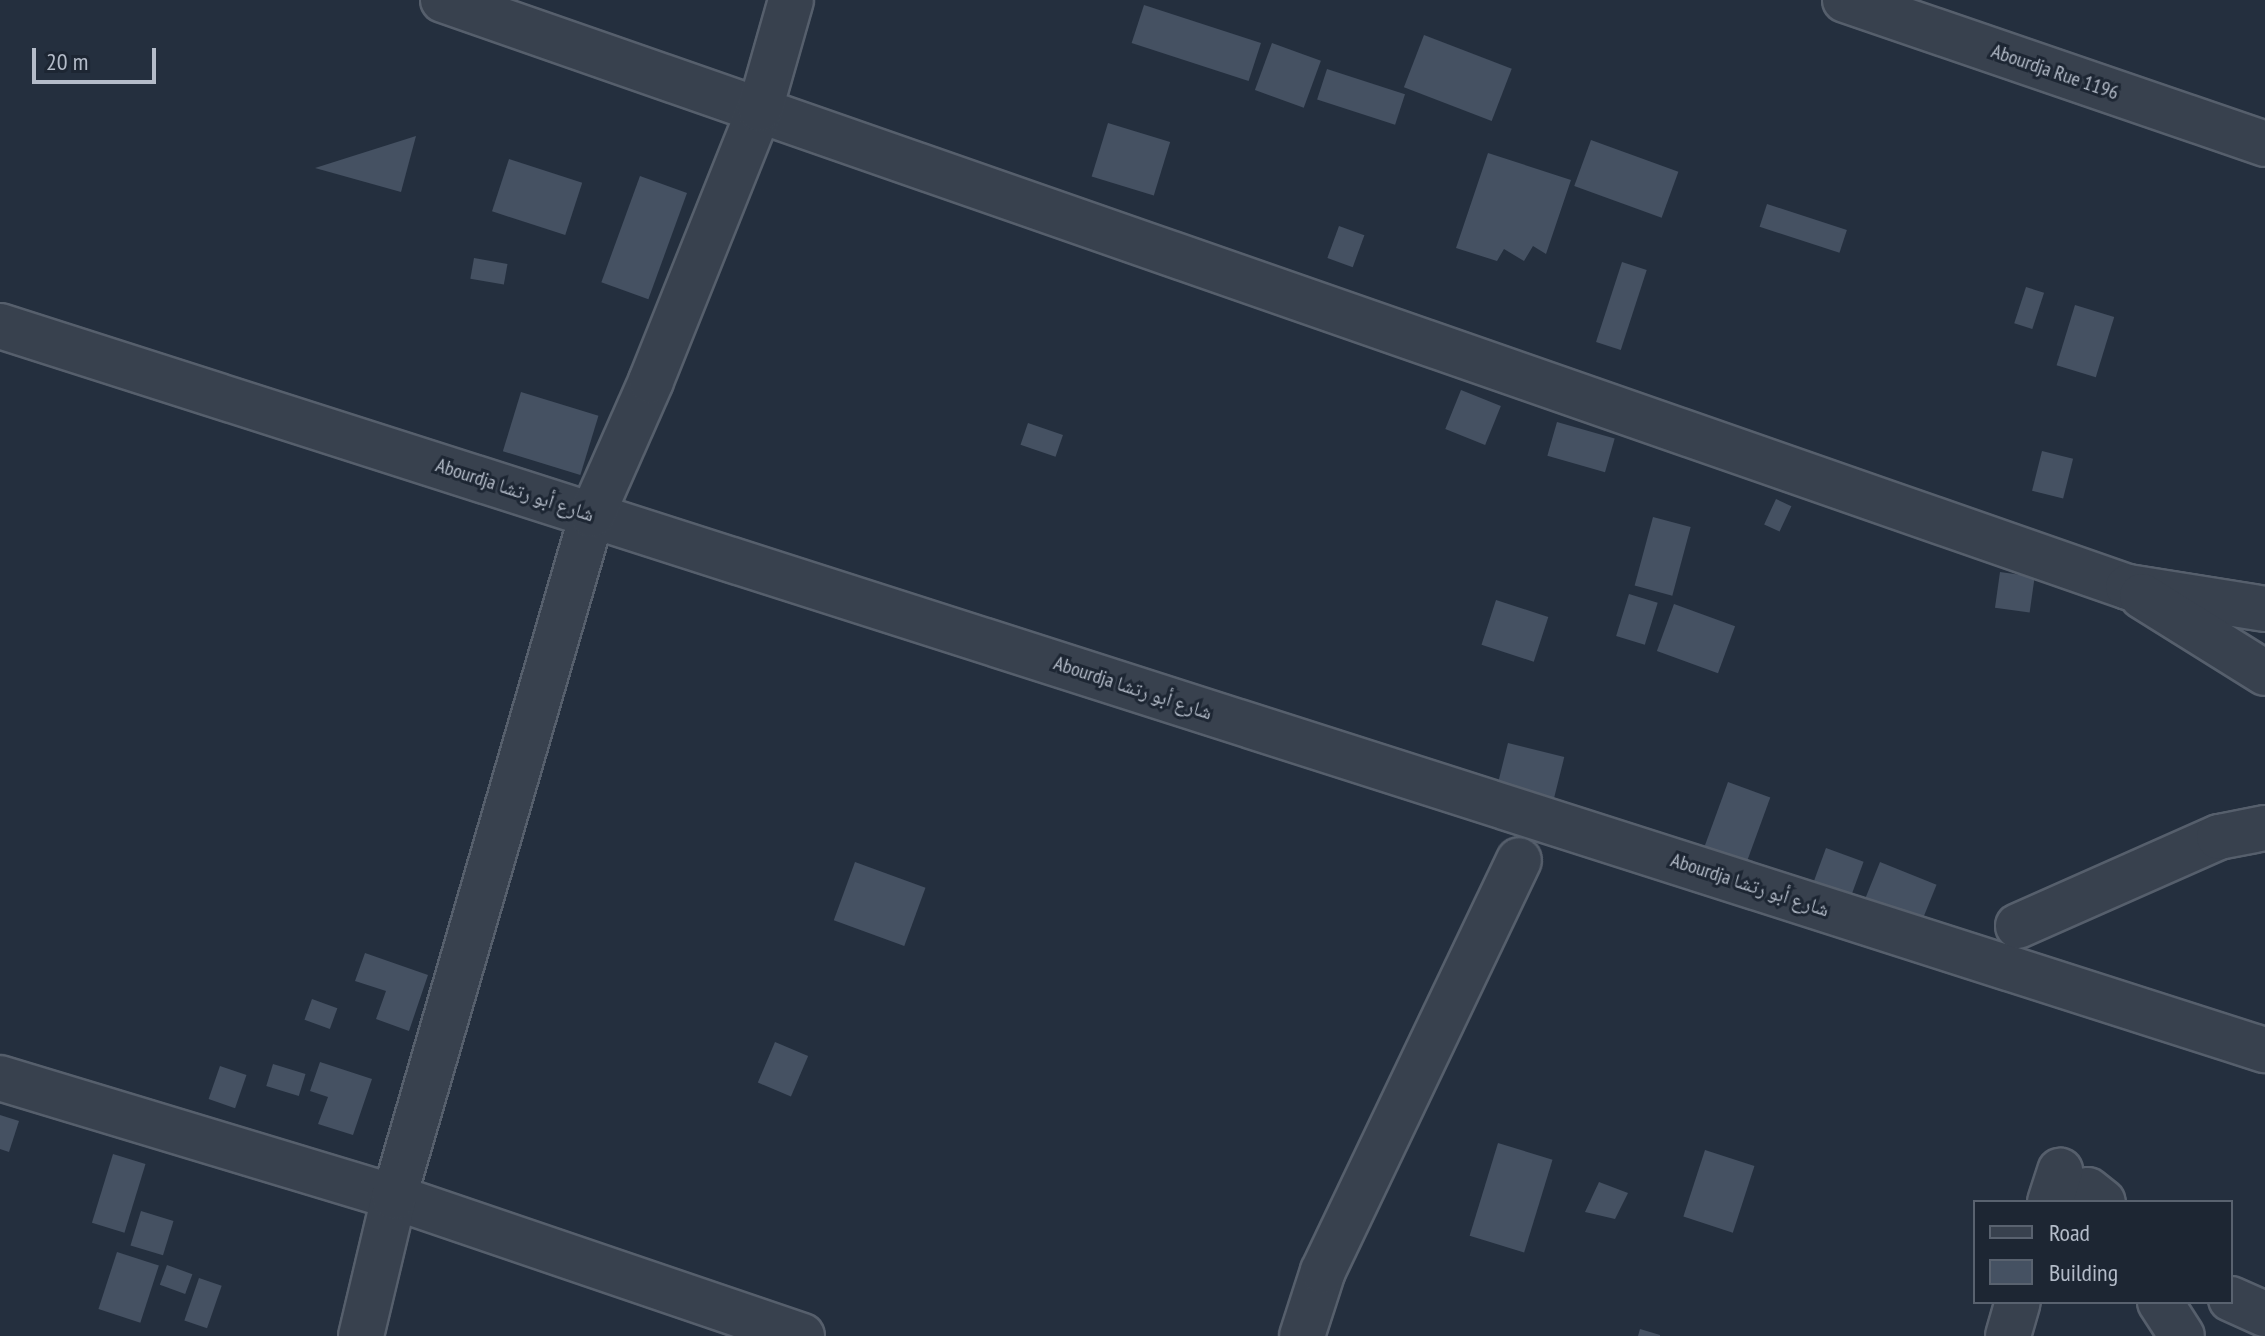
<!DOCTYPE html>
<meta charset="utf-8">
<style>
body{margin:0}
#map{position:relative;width:2265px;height:1336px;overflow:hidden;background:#242f3e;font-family:"PT Sans Narrow","Noto Naskh Arabic",sans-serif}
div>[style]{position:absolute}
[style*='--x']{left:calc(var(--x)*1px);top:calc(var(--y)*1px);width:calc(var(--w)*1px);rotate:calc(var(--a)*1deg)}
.building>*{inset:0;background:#455162;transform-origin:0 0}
.roads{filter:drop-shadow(2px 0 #565f6c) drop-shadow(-2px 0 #565f6c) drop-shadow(0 2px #565f6c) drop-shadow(0 -2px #565f6c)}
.street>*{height:44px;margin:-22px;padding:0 22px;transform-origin:22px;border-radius:22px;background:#38414e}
span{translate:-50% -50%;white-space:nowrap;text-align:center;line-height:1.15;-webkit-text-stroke:6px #1d2633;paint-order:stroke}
.street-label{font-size:20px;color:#b4bcc9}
.legend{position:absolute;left:1973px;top:1200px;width:260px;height:104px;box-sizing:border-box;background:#1d2633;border:2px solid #59626f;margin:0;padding:10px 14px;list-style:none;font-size:24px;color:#b4bcc9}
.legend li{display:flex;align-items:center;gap:16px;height:40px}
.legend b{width:40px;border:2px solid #59626f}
.scale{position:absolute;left:32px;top:48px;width:124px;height:36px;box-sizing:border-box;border:4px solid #b4bcc9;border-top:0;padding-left:10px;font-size:24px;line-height:28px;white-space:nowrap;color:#b4bcc9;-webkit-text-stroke:6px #1d2633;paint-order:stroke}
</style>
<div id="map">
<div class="building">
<div style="left:1144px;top:5px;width:123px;height:40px;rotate:18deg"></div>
<div style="left:1424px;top:35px;width:94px;height:56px;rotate:21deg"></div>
<div style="left:1272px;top:43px;width:52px;height:50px;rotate:20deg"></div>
<div style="left:1327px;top:69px;width:82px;height:32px;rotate:18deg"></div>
<div style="left:1108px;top:123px;width:65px;height:56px;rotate:17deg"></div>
<div style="clip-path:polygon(416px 136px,401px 192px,315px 168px)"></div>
<div style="left:1591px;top:140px;width:93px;height:49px;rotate:20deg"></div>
<div style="clip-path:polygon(1488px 153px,1571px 180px,1546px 254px,1533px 246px,1524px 261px,1504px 249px,1497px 261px,1456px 248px)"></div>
<div style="left:509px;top:159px;width:77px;height:55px;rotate:18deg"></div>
<div style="left:640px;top:176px;width:50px;height:113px;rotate:20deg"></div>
<div style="left:1767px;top:204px;width:84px;height:24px;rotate:18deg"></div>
<div style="left:1339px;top:226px;width:27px;height:34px;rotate:20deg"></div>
<div style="left:474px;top:258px;width:34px;height:21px;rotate:10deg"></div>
<div style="left:1622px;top:262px;width:26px;height:84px;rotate:18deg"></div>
<div style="left:2026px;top:287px;width:19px;height:38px;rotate:18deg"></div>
<div style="left:2075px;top:305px;width:41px;height:63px;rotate:17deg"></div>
<div style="left:1461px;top:390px;width:43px;height:42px;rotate:22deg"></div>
<div style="left:521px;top:392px;width:81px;height:62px;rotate:17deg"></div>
<div style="left:1557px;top:422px;width:60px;height:35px;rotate:16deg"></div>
<div style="left:1028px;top:423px;width:37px;height:23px;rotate:19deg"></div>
<div style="left:2042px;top:451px;width:32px;height:41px;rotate:14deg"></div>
<div style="left:1776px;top:499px;width:17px;height:28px;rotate:25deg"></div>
<div style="left:1653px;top:517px;width:39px;height:71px;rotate:15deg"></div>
<div style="left:2000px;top:572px;width:35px;height:36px;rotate:8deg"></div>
<div style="left:1629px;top:594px;width:30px;height:44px;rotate:17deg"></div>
<div style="left:1496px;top:600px;width:55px;height:47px;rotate:18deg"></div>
<div style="left:1674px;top:604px;width:65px;height:50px;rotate:20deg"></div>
<div style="left:1508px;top:743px;width:58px;height:42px;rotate:14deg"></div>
<div style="left:1728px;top:782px;width:45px;height:84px;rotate:20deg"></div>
<div style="left:1826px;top:848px;width:40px;height:37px;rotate:20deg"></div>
<div style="left:855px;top:862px;width:75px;height:62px;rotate:20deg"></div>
<div style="left:1880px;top:862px;width:61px;height:45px;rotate:22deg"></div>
<div style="clip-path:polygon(365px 953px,428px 975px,409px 1031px,376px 1019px,386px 991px,355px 981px)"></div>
<div style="left:312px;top:999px;width:27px;height:22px;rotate:20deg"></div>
<div style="left:775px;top:1042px;width:36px;height:44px;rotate:23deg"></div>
<div style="clip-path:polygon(320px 1062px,372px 1079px,353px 1135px,318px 1124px,328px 1097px,310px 1091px)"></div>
<div style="left:273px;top:1064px;width:34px;height:23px;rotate:17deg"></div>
<div style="left:220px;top:1066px;width:28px;height:35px;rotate:19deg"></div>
<div style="clip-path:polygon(0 1115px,19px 1121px,9px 1152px,0 1149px)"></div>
<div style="left:1498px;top:1143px;width:57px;height:97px;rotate:17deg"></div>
<div style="left:1705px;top:1150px;width:52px;height:70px;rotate:18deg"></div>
<div style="left:113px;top:1154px;width:34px;height:72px;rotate:17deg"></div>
<div style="clip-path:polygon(1599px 1182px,1628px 1193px,1615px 1219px,1585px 1212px)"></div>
<div style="left:141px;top:1211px;width:34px;height:36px;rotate:17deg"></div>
<div style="left:117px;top:1252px;width:44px;height:60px;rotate:18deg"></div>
<div style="left:167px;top:1265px;width:27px;height:21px;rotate:20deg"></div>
<div style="left:199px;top:1278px;width:24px;height:45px;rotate:19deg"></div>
<div style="clip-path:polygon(1640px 1329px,1660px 1335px,1660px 1336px,1638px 1336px)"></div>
</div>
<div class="roads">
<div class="street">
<div style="--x:443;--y:0;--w:1784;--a:19.21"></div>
<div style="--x:2128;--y:587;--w:139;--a:9.1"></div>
<div style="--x:1845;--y:0;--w:444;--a:18.9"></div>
<div style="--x:0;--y:326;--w:2378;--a:17.73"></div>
<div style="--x:2142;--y:596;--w:145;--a:32"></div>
<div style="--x:2018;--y:926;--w:220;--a:-23.9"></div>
<div style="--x:2219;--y:837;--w:47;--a:-11.1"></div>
<div style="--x:0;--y:1078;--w:412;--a:16.8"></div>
<div style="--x:394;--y:1197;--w:431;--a:18.8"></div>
<div style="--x:2088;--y:1190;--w:19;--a:39"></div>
<div style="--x:2050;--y:1202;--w:33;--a:-72"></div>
<div style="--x:2231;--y:1299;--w:37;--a:24"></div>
<div style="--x:2160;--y:1302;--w:40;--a:57.1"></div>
<div style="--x:361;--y:1336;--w:143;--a:-76.6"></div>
<div style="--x:394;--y:1197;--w:710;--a:-73.81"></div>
<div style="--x:592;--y:515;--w:146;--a:-66.2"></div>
<div style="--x:651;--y:381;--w:293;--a:-68.2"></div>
<div style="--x:760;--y:109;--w:113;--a:-74.1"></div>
<div style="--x:1302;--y:1336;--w:68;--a:-72.1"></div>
<div style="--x:1323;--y:1271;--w:455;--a:-64.5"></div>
<div style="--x:2008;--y:1336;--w:35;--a:-74"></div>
</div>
</div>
<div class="street-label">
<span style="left:2055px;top:72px;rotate:19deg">Abourdja Rue 1196</span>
<span style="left:515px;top:490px;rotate:18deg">Abourdja شارع أبو رتشا</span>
<span style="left:1133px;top:688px;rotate:18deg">Abourdja شارع أبو رتشا</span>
<span style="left:1750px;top:885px;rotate:18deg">Abourdja شارع أبو رتشا</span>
</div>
<ul class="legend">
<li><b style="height:10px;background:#38414e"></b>Road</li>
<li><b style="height:22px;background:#455162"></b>Building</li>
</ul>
<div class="scale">20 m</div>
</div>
